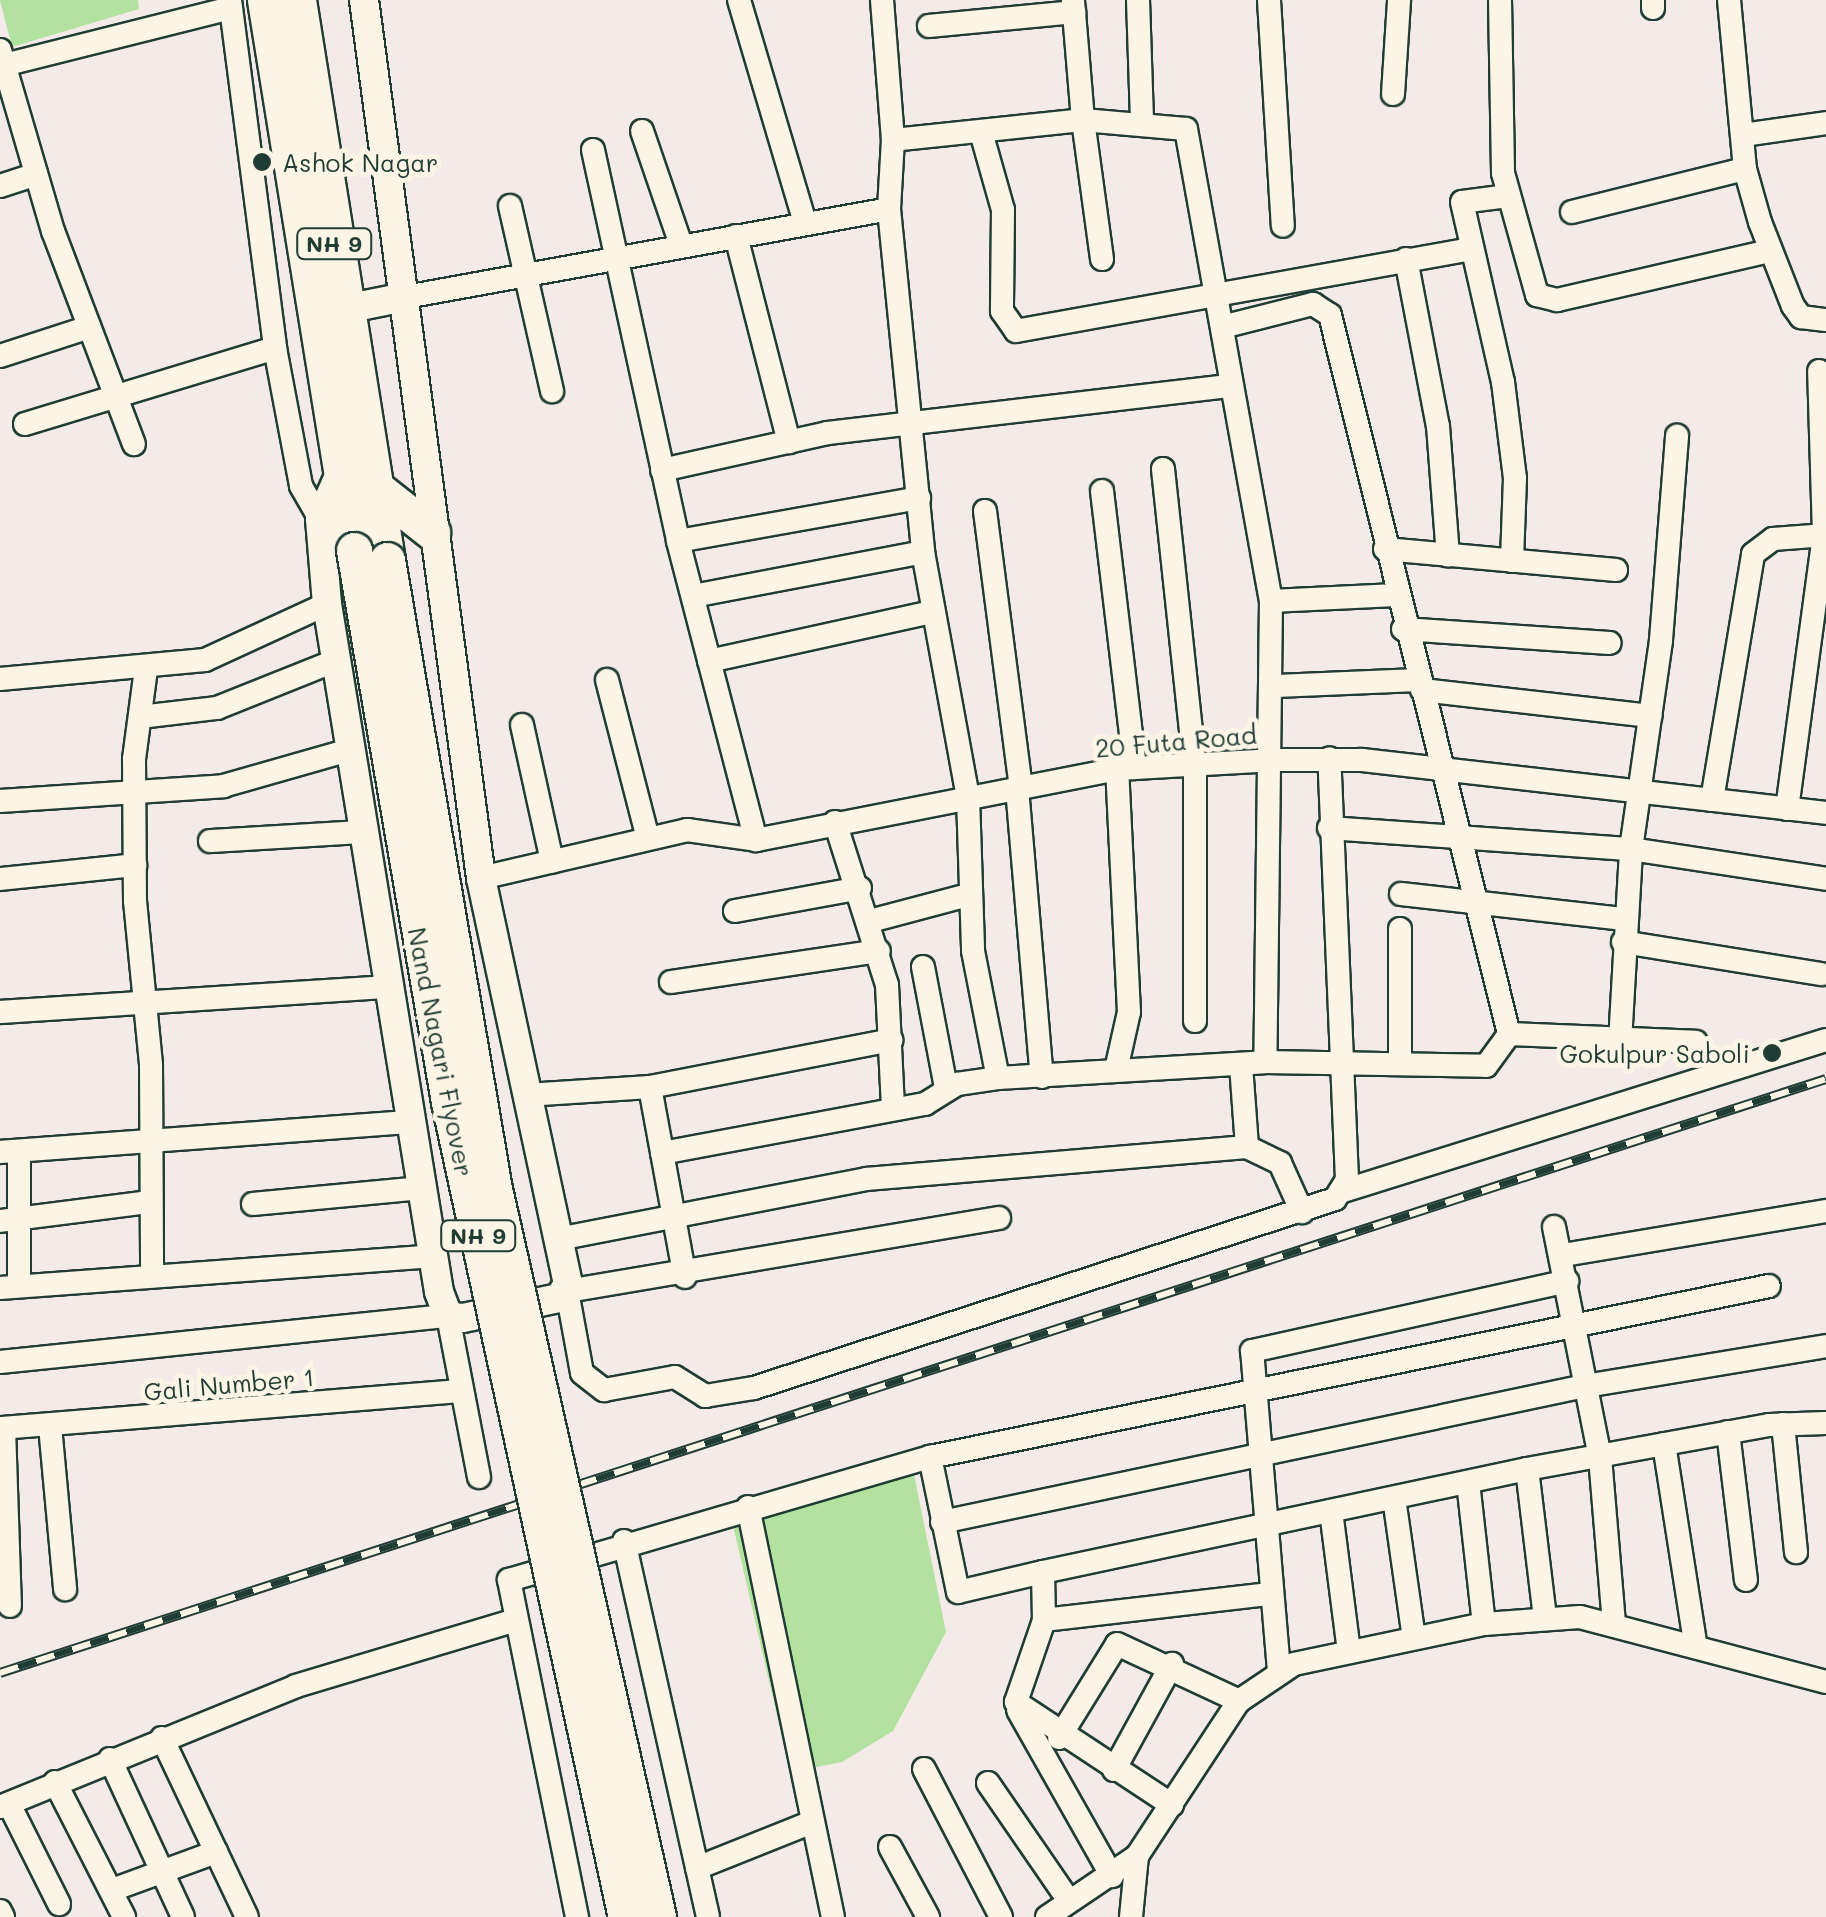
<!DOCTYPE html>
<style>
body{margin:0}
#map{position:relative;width:1826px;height:1917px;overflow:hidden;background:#f4eae7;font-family:Mali,sans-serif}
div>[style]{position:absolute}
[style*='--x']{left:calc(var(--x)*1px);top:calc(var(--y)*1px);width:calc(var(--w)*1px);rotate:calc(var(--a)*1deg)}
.green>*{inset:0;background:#b3e1a0}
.roads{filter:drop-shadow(2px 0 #1f3d34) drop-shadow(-2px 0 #1f3d34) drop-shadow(0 2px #1f3d34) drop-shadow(0 -2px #1f3d34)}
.minor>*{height:22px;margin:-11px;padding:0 11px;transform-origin:11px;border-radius:11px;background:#fcf5e5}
.tertiary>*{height:28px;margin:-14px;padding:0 14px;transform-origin:14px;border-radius:14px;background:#fcf5e5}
.trunk>*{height:35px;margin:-17.5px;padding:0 17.5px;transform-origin:17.5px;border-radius:17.5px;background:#fcf5e5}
.rail>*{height:10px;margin-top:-5px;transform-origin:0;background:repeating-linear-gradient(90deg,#fcf5e5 0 19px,#1f3d34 0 38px);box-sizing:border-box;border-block:2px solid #1f3d34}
.bridges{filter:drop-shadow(2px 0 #1f3d34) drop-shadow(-2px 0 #1f3d34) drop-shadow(0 2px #1f3d34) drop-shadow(0 -2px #1f3d34)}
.trunk-bridge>*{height:35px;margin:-17.5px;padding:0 17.5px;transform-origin:17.5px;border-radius:17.5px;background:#fcf5e5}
.dots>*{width:28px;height:28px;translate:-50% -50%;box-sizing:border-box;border:5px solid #fcf5e5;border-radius:50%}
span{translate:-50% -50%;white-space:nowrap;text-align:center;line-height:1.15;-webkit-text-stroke:10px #fcf5e5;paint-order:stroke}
.shield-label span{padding:2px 8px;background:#fcf5e5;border:2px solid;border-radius:8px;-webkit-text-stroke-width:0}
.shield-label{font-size:22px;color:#1f3d34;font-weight:700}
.poi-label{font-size:25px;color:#1f3d34}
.left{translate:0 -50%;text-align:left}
.right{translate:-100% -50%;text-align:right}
.street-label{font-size:25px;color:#1f3d34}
</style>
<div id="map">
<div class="green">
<div style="clip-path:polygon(0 0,138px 0,139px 9px,12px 47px)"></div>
<div style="clip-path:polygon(910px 1455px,946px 1632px,893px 1731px,842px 1762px,790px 1772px,729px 1508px)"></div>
</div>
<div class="roads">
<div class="minor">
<div style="--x:230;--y:0;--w:351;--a:82.6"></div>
<div style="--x:275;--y:348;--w:140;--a:79.3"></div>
<div style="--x:301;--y:486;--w:38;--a:60"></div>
<div style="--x:739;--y:0;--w:233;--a:73.5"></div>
<div style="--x:882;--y:0;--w:140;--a:85.5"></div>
<div style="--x:1138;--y:0;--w:121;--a:88.1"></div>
<div style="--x:1269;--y:0;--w:226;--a:86.5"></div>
<div style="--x:1500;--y:0;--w:173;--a:89"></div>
<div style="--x:1503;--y:173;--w:127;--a:74.4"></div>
<div style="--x:1537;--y:295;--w:21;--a:14"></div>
<div style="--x:1557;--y:300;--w:218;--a:-13"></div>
<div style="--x:1653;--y:0;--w:8;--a:90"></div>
<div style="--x:1729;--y:0;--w:170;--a:84.6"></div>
<div style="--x:1745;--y:169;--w:55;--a:74.2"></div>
<div style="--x:1760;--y:222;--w:90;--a:68.6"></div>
<div style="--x:1793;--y:306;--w:14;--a:54"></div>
<div style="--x:1801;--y:317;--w:25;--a:7"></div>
<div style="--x:929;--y:26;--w:146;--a:-5.5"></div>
<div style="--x:0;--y:50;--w:189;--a:73.7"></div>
<div style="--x:53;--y:231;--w:228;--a:69.2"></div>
<div style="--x:0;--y:66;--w:238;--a:-14.1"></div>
<div style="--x:1393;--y:94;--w:94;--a:-86.3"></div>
<div style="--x:642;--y:131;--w:120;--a:71.1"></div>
<div style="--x:981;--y:132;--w:81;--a:74.2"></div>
<div style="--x:1003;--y:210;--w:101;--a:90.6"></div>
<div style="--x:1002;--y:311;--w:24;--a:55"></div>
<div style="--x:1016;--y:331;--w:458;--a:-10.2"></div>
<div style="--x:1743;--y:135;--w:84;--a:-8.2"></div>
<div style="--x:593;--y:150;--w:400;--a:77.7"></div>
<div style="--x:678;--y:541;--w:309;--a:75.4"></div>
<div style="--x:0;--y:186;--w:38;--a:-18"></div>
<div style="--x:1508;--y:196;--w:46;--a:172.6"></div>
<div style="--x:1462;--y:202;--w:185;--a:77.2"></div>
<div style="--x:1503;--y:382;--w:97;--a:82.9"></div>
<div style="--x:1515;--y:478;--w:83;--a:92.1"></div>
<div style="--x:510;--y:206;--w:190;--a:77.2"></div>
<div style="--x:889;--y:209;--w:345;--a:84.3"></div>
<div style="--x:923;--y:552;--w:249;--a:79.6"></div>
<div style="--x:968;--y:797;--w:154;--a:88.1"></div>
<div style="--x:973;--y:951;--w:129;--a:78.9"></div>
<div style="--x:1572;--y:212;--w:178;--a:-14"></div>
<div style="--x:736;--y:236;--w:213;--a:75.6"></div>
<div style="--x:1102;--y:259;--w:140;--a:-97.8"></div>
<div style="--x:1083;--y:120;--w:103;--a:5"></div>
<div style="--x:1186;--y:129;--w:480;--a:79.8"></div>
<div style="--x:1271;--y:601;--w:461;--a:90.7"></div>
<div style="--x:1406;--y:259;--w:170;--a:79.2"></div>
<div style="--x:1438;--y:426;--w:130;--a:85.6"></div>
<div style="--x:400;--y:298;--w:497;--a:-10.3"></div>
<div style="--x:889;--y:209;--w:69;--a:-86.7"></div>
<div style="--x:893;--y:140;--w:191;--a:-6"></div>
<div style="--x:1083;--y:120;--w:120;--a:-94.8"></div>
<div style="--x:1226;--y:326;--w:90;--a:-14.2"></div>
<div style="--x:1313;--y:304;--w:20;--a:33"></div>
<div style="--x:1330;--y:315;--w:741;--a:76.02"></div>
<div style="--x:1509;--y:1034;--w:187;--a:2.4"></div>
<div style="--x:0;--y:356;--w:94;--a:-18"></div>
<div style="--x:25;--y:424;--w:261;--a:-16.9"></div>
<div style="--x:1163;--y:469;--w:300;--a:83.9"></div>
<div style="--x:1195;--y:767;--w:254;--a:90"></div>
<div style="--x:662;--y:470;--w:170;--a:-12.6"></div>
<div style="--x:828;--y:433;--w:405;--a:-6.7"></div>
<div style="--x:1102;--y:491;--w:279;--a:83.2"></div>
<div style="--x:985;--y:511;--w:278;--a:82.6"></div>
<div style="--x:678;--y:541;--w:245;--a:-10.1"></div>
<div style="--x:1385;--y:549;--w:232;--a:5.2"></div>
<div style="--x:693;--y:596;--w:234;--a:-10.8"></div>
<div style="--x:1271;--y:601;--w:125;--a:-2.7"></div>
<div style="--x:1403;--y:629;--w:207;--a:3.9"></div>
<div style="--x:709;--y:661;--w:228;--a:-12.4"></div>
<div style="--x:146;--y:669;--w:91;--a:97.6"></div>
<div style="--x:134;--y:759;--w:142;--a:89.6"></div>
<div style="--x:135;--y:901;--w:165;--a:84.4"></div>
<div style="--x:151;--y:1065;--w:210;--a:89.7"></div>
<div style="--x:0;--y:679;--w:206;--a:-5.3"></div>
<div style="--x:205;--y:660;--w:134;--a:-24.7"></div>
<div style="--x:607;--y:680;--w:163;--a:75.5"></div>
<div style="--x:1276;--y:686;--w:142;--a:-2.4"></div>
<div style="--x:1422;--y:690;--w:230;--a:6.5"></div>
<div style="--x:140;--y:717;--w:78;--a:-6.7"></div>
<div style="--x:217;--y:708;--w:129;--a:-21.8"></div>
<div style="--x:522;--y:725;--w:140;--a:77.6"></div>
<div style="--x:1017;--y:788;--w:290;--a:85.1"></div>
<div style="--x:1712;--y:800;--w:249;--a:-80.5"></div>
<div style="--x:1753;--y:554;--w:25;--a:-37"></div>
<div style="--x:1773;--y:539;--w:53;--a:-4.3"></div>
<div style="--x:0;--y:801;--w:224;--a:-3.8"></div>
<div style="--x:223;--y:786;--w:135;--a:-15.9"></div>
<div style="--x:1787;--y:809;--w:276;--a:-82.3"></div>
<div style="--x:1824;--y:535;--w:164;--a:-91.7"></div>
<div style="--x:835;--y:822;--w:171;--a:72.3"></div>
<div style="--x:887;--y:985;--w:124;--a:87.2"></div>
<div style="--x:1329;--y:828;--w:303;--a:4"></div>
<div style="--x:1631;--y:849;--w:197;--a:8.7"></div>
<div style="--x:210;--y:841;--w:153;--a:-3.4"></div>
<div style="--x:481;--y:878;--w:212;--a:-13.1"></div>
<div style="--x:687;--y:830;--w:70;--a:8.2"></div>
<div style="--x:756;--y:840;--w:368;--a:-11.1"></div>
<div style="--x:1117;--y:769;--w:158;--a:-3.3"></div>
<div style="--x:1275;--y:760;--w:87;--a:0"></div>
<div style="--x:1362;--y:760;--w:467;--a:6.5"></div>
<div style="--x:0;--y:879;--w:136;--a:-5.9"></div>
<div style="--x:1401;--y:894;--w:225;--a:6.4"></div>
<div style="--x:735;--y:911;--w:127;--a:-10.4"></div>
<div style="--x:870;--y:921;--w:101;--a:-14.9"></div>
<div style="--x:1623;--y:942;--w:201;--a:9.2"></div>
<div style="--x:923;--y:967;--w:123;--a:79.2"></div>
<div style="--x:671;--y:982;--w:210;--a:-8.5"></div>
<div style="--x:0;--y:1012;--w:386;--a:-3.7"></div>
<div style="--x:1620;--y:1042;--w:193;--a:-86.7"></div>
<div style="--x:1631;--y:849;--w:211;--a:-81.8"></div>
<div style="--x:1661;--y:640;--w:205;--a:-85.5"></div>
<div style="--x:1400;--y:1064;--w:135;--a:-90"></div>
<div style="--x:1241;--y:1065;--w:82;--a:85.8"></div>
<div style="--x:1116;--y:1070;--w:59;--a:-77.4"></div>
<div style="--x:1129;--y:1012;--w:243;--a:-92.8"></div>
<div style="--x:650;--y:1087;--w:193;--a:79.6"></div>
<div style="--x:526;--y:1095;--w:124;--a:-3.7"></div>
<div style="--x:650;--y:1087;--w:246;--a:-11"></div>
<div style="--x:0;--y:1152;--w:412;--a:-4.2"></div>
<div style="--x:19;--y:1152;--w:134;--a:90"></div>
<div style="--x:662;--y:1153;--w:268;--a:-10.6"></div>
<div style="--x:925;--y:1104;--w:38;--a:-32"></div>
<div style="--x:957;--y:1084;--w:41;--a:-8.3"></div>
<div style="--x:998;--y:1078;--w:267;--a:-3.4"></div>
<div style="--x:1265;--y:1062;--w:221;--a:1"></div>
<div style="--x:1486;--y:1066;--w:39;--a:-54"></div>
<div style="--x:1343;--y:1191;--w:506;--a:-17.36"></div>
<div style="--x:253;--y:1204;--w:169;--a:-5.4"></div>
<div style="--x:999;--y:1218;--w:438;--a:170.4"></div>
<div style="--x:567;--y:1291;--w:83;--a:79.6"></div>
<div style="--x:582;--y:1373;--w:28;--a:38"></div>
<div style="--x:604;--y:1390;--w:72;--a:-10.4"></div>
<div style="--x:675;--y:1377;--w:36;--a:32"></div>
<div style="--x:705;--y:1396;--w:50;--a:-9.3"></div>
<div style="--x:754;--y:1388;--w:611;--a:-18.02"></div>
<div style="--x:1335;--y:1199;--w:22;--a:-58"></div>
<div style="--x:1347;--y:1180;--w:422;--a:-92.4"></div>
<div style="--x:0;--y:1221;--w:150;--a:-7.3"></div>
<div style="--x:1554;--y:1227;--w:235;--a:78.7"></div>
<div style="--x:1600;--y:1457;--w:168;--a:85.2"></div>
<div style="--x:558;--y:1239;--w:314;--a:-11"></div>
<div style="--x:866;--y:1179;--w:382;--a:-4.8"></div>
<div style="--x:1247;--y:1147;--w:37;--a:26"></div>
<div style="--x:1280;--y:1163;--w:54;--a:65.8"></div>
<div style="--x:1563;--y:1255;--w:267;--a:-9.5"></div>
<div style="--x:0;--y:1288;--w:435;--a:-4.2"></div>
<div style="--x:0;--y:1362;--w:450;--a:-5.9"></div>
<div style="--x:448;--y:1316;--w:164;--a:79.1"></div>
<div style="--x:1783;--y:1424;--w:129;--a:84.2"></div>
<div style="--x:50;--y:1426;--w:164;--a:84.7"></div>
<div style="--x:0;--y:1428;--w:463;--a:-4.6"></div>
<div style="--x:4;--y:1428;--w:178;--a:88.1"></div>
<div style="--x:1728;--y:1432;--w:149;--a:83.1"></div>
<div style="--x:1664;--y:1444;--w:201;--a:81.1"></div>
<div style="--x:1527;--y:1469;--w:150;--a:83.1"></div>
<div style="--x:1468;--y:1482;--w:143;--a:83.6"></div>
<div style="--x:1394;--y:1498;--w:141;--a:81.9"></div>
<div style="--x:748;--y:1507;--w:419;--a:78.3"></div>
<div style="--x:1331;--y:1511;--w:142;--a:82.7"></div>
<div style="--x:942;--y:1522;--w:657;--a:-11.94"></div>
<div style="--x:1585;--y:1386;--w:244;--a:-9.4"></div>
<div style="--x:624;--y:1541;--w:385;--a:77.4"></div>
<div style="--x:1043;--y:1572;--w:495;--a:-12"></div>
<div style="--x:1527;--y:1469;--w:246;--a:-10.3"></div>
<div style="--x:1769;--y:1425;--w:57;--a:-2"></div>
<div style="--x:1044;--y:1620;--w:227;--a:-6.6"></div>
<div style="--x:1279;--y:1671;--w:321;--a:-94.8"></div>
<div style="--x:1252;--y:1351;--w:323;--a:-12.5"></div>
<div style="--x:1018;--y:1710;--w:191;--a:60.5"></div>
<div style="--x:162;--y:1738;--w:198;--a:64.6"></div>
<div style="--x:1059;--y:1738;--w:110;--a:-58.3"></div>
<div style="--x:1117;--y:1644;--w:135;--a:25"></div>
<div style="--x:110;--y:1759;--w:174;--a:65.2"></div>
<div style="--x:924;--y:1769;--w:167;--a:62.5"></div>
<div style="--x:1114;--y:1770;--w:121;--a:-61.3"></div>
<div style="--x:55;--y:1782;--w:152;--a:62.9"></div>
<div style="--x:988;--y:1783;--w:143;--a:55.5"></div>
<div style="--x:9;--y:1804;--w:112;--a:63.4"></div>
<div style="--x:1172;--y:1805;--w:187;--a:-146.6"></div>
<div style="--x:1016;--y:1702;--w:87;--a:-71.1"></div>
<div style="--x:1044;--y:1620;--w:48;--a:-91.2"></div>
<div style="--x:1043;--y:1572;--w:87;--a:166.8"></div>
<div style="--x:958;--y:1592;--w:138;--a:-101.7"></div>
<div style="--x:930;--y:1457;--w:856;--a:-11.52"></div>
<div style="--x:0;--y:1807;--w:320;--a:-22.2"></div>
<div style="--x:296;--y:1686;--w:226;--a:-16.7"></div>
<div style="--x:890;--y:1847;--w:80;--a:61.5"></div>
<div style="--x:697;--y:1868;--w:124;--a:-21.8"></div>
<div style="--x:112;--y:1890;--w:111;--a:-20.1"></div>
<div style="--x:0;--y:1911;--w:7;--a:63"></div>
<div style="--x:577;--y:1917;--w:344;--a:-101.4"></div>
<div style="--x:509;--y:1580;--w:439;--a:-16.3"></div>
<div style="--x:1047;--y:1917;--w:109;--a:-34.1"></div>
<div style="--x:1137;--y:1856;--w:186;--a:-56.7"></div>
<div style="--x:1239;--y:1701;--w:66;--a:-33.9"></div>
<div style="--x:1294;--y:1664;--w:194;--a:-11.9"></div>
<div style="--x:1484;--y:1624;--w:96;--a:-4.2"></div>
<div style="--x:1580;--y:1617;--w:254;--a:14.8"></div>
<div style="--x:1131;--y:1917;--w:61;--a:-84.4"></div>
</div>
<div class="tertiary">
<div style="--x:345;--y:309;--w:56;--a:-11.3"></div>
<div style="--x:339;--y:476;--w:47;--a:113.8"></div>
<div style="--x:320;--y:519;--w:85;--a:85.3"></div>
<div style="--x:327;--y:604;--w:697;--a:80.75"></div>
<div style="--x:439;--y:1292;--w:26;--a:69"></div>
<div style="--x:448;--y:1316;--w:15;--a:8"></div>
<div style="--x:463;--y:1318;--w:98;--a:-11.8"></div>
<div style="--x:559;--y:1298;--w:17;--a:-57"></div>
<div style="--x:568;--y:1284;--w:415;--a:-102.1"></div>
<div style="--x:481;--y:878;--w:886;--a:-97.59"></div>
</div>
<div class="trunk">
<div style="--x:265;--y:0;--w:557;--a:80.81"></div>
<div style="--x:298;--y:0;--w:567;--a:80.97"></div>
<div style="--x:375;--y:487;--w:73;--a:38.3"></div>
</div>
</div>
<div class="rail">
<div style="--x:0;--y:1673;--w:1920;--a:-18.02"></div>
</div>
<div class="bridges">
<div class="trunk-bridge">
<div style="--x:354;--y:550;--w:560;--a:80.23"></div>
<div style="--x:449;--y:1102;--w:834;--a:77.75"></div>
<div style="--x:387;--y:560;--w:638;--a:80.35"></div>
<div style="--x:494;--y:1189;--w:746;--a:77.3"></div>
</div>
</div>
<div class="dots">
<div style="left:262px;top:162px;background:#1f3d34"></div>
<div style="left:1772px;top:1053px;background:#1f3d34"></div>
</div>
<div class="shield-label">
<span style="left:334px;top:244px">NH 9</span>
<span style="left:478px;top:1236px">NH 9</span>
</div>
<div class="poi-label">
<span class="left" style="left:282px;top:162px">Ashok Nagar</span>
<span class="right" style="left:1750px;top:1053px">Gokulpur Saboli</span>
</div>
<div class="street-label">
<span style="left:1176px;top:741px;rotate:-5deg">20 Futa Road</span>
<span style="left:441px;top:1052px;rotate:79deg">Nand Nagari Flyover</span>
<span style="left:229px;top:1384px;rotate:-5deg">Gali Number 1</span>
</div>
</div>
